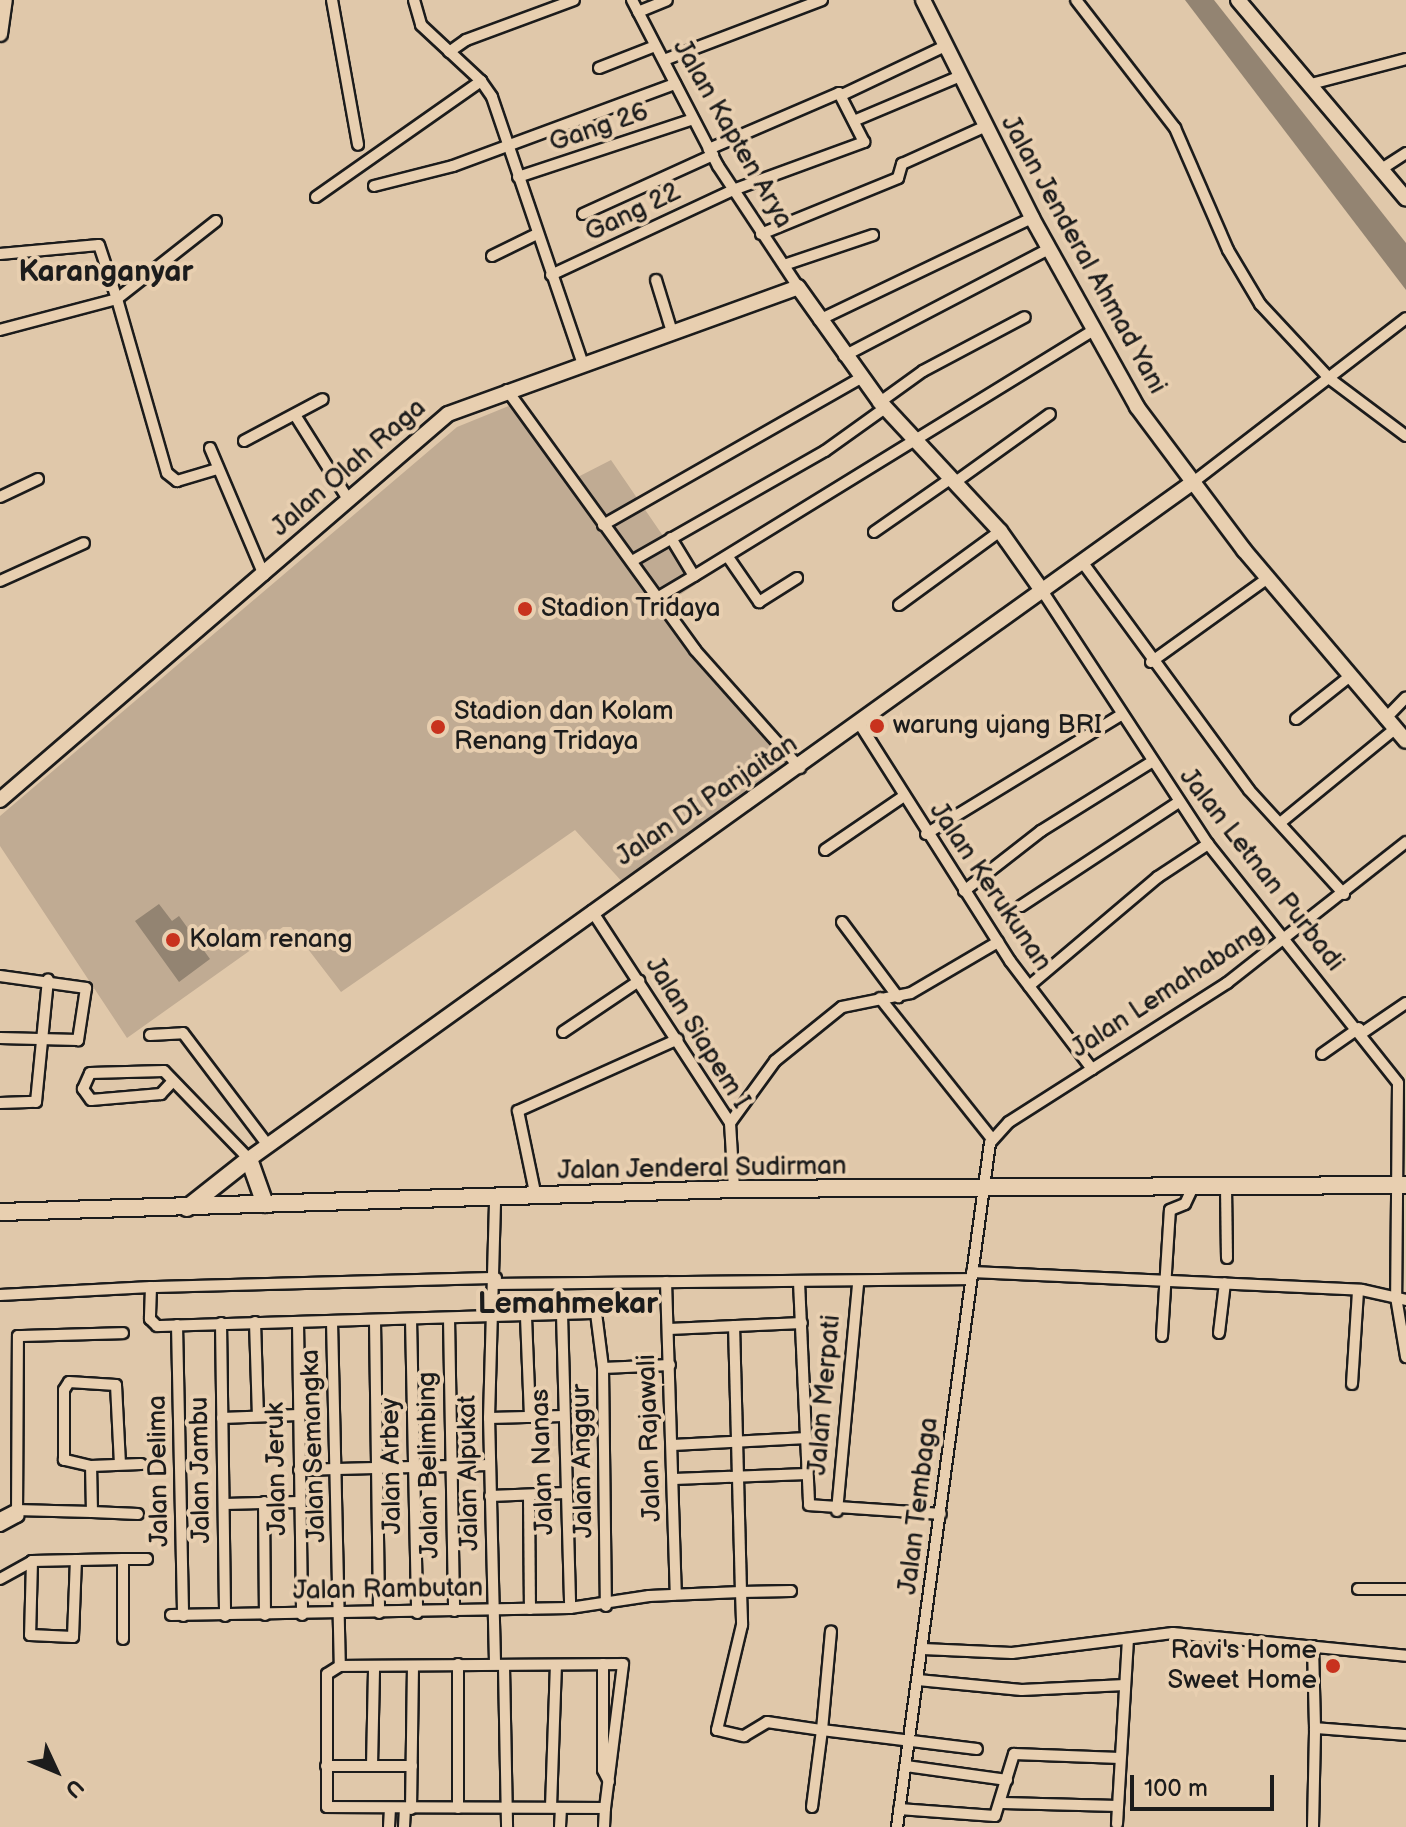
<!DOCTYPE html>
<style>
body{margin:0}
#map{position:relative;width:1406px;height:1827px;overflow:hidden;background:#e0c8aa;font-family:"Balsamiq Sans",sans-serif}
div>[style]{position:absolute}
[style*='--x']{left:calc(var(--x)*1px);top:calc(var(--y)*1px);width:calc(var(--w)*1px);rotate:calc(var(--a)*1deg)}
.green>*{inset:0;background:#c0ab93}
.water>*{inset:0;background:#938472}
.roads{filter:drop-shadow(2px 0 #1c1c1c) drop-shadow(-2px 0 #1c1c1c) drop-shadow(0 2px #1c1c1c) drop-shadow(0 -2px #1c1c1c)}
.street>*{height:10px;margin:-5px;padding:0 5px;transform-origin:5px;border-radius:5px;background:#e8cfb0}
.secondary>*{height:14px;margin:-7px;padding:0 7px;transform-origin:7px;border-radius:7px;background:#e8cfb0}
.primary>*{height:16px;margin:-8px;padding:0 8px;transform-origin:8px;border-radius:8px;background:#e8cfb0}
.dots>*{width:22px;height:22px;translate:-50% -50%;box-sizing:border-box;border:4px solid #e8cfb0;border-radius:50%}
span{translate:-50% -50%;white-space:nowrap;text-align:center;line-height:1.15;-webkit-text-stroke:8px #e8cfb0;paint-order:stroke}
.street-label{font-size:26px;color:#1c1c1c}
.poi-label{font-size:26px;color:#1c1c1c}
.left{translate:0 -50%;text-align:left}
.right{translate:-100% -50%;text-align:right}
.quarter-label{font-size:30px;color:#1c1c1c;font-weight:700}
.north{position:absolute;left:16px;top:1731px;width:80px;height:80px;-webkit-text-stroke:6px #e8cfb0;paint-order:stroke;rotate:134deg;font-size:22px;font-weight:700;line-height:32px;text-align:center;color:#1c1c1c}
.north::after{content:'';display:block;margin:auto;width:28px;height:36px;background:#1c1c1c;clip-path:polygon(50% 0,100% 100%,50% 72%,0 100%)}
.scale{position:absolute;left:1130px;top:1775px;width:144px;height:36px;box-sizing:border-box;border:4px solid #1c1c1c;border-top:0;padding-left:10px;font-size:24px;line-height:28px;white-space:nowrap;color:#1c1c1c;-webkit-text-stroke:6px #e8cfb0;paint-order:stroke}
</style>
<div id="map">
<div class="green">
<div style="clip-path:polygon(516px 403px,570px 481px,611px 460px,696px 584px,665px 605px,714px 671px,750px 701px,800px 760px,625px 885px,575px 830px,341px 992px,291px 927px,283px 927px,127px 1038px,0 846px,0 816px,457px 427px)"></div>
</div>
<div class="water">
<div style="clip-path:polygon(1185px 0,1214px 0,1406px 243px,1406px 290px)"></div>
<div style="clip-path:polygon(159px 904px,172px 921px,179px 916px,210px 959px,179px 982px,135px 921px)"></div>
</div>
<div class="roads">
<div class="street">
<div style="--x:332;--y:0;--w:147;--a:79.8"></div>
<div style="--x:414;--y:0;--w:26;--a:74"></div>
<div style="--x:421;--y:25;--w:82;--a:43"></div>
<div style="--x:632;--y:0;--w:187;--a:62.6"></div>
<div style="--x:718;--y:166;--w:145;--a:56.5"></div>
<div style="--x:1076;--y:0;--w:162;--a:52.3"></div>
<div style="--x:1175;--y:128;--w:133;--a:66.5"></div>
<div style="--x:1228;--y:250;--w:63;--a:59.3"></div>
<div style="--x:1260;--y:304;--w:103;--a:47"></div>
<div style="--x:1330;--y:379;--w:95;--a:36.9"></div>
<div style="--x:638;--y:12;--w:31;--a:-22"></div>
<div style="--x:449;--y:52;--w:21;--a:-35"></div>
<div style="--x:466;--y:40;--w:115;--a:-20.3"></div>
<div style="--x:664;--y:60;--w:169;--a:-20.8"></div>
<div style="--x:599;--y:68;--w:60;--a:-21.4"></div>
<div style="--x:1311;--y:84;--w:98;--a:-14.7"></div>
<div style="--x:844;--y:94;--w:112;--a:-25.4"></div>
<div style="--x:856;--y:120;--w:113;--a:-22.9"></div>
<div style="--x:1380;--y:170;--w:31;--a:-33"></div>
<div style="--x:518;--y:177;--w:184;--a:-18.3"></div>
<div style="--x:374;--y:186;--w:81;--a:-14.2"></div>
<div style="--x:453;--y:166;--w:237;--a:-20.3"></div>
<div style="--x:316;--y:197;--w:202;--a:-35.1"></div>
<div style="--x:481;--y:81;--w:19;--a:55"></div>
<div style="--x:492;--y:97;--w:283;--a:71.2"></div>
<div style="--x:583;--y:214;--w:143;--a:-24.4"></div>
<div style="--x:216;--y:221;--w:126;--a:141.8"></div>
<div style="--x:117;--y:299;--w:181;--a:74"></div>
<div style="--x:167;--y:473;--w:13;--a:39"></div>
<div style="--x:177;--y:481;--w:42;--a:-16.7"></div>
<div style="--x:761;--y:234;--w:148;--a:-22.2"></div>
<div style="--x:898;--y:178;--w:15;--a:-74"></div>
<div style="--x:902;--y:164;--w:92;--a:-24.3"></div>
<div style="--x:0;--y:254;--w:99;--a:-5.2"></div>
<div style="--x:99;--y:245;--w:57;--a:71.6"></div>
<div style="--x:117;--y:299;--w:121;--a:165.2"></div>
<div style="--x:492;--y:256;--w:50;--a:-26.1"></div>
<div style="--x:784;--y:265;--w:94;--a:-18.6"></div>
<div style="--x:551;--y:275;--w:201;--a:-25"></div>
<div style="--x:733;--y:190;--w:140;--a:-20.1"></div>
<div style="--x:864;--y:142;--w:55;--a:-117"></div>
<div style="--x:839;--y:93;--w:142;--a:156.7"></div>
<div style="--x:656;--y:280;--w:54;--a:72.9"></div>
<div style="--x:819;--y:320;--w:236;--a:-25.6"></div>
<div style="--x:844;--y:356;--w:231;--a:-27.6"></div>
<div style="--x:507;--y:390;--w:321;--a:54.1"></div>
<div style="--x:695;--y:650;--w:158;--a:48.3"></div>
<div style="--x:880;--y:402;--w:53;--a:-35.8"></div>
<div style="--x:923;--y:371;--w:115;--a:-27.9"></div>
<div style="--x:295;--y:415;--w:99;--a:57.8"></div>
<div style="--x:244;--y:441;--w:89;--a:-28"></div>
<div style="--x:210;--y:448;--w:138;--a:67"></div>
<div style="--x:954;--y:483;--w:118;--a:-35.7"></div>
<div style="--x:1192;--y:483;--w:270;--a:-37.6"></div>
<div style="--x:0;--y:497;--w:42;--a:-25.3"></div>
<div style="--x:603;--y:525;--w:297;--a:-29.7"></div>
<div style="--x:874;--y:532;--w:93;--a:-34.9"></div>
<div style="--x:671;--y:538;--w:44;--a:58.8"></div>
<div style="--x:694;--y:576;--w:468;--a:-31.6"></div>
<div style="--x:728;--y:557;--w:55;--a:55.4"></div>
<div style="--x:759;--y:602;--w:45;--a:-32.3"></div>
<div style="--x:632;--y:561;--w:222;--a:-29.7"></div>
<div style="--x:825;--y:451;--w:74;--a:-35.6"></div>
<div style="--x:1083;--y:563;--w:281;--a:53.8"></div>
<div style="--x:1249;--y:790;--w:141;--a:47.6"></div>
<div style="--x:0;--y:581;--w:92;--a:-24.3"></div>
<div style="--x:1043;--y:592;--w:301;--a:56.8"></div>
<div style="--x:1208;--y:844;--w:305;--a:51.5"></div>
<div style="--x:1398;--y:1083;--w:214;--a:90.5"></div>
<div style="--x:1396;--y:1297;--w:61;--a:80.5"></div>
<div style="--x:657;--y:598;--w:43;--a:-30.7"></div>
<div style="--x:899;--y:605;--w:125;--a:-36.2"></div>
<div style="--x:1151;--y:662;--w:144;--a:-35.7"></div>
<div style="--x:1296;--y:719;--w:69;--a:-38.5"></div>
<div style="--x:1385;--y:719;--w:30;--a:-46"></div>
<div style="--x:859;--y:723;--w:282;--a:57.6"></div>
<div style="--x:1010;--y:961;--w:136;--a:52.8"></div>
<div style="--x:1280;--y:823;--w:149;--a:-39.3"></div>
<div style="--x:926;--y:834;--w:226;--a:-31.4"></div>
<div style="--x:825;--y:850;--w:96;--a:-34.4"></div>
<div style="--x:964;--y:891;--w:98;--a:-37.9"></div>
<div style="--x:1041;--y:831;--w:128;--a:-32"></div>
<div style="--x:1021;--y:906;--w:189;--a:-33.4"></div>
<div style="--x:592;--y:911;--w:253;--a:56.9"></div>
<div style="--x:730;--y:1123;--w:66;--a:86.5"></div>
<div style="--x:842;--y:922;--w:94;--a:53.3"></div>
<div style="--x:0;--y:976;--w:87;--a:7.9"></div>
<div style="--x:86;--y:988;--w:53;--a:98.7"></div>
<div style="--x:78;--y:1040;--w:78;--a:-178.5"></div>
<div style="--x:1029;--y:986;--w:169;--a:-40.2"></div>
<div style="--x:1158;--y:877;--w:60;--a:-33.4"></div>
<div style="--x:880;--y:998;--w:180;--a:51.5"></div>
<div style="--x:563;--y:1032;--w:92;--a:-33.9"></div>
<div style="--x:1362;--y:1033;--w:53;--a:-34.3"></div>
<div style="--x:150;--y:1035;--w:33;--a:-3"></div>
<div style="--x:183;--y:1033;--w:139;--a:52.9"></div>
<div style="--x:1322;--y:1054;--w:45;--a:-35.1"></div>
<div style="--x:173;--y:1081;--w:18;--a:133"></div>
<div style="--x:161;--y:1094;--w:70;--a:175.1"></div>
<div style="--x:91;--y:1100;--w:14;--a:-126"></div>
<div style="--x:83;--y:1089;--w:17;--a:-66"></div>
<div style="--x:90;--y:1073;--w:74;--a:-1.5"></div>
<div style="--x:164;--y:1071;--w:122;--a:46"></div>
<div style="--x:0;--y:1103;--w:36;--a:-2"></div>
<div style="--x:36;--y:1102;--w:123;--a:-84.4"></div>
<div style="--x:730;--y:1123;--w:77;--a:-54"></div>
<div style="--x:775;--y:1061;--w:86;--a:-38.9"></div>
<div style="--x:842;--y:1007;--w:70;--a:-11.5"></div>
<div style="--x:911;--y:993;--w:101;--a:-30.4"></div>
<div style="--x:1226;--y:1187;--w:71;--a:89.2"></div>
<div style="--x:536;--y:1197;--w:88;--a:-101.8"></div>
<div style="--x:518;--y:1111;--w:175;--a:-24.2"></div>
<div style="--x:972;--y:1272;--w:390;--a:2.6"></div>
<div style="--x:1362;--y:1290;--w:45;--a:12.8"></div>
<div style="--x:496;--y:1278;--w:345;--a:178.5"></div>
<div style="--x:151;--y:1287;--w:32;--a:92"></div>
<div style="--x:150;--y:1319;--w:10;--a:45"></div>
<div style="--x:157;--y:1326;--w:439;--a:-1.7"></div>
<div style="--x:596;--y:1313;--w:55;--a:82.7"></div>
<div style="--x:603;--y:1368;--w:238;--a:89.3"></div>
<div style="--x:666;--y:1282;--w:311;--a:88.2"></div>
<div style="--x:799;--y:1282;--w:223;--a:87.4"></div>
<div style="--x:809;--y:1505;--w:132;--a:3.9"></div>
<div style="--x:496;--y:1284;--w:475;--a:-0.6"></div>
<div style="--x:0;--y:1295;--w:151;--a:-3"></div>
<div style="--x:562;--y:1314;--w:294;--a:88.4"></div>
<div style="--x:526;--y:1317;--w:100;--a:87.7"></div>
<div style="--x:449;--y:1318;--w:293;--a:89"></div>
<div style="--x:411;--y:1319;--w:294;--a:88.8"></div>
<div style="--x:332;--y:1321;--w:345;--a:88.7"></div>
<div style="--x:375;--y:1321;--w:292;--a:89.2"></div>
<div style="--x:255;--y:1322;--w:94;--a:88.2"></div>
<div style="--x:298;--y:1322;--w:293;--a:89.2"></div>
<div style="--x:221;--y:1323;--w:293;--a:89.2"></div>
<div style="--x:177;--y:1325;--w:291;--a:88.8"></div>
<div style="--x:669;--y:1329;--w:133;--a:-2.6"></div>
<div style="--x:1219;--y:1333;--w:50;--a:-83.2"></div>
<div style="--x:1162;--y:1336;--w:126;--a:-86.4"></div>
<div style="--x:1170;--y:1210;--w:16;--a:-22"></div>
<div style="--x:1185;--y:1204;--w:17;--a:-65"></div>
<div style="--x:603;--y:1368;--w:67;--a:-2.6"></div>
<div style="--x:1352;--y:1384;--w:94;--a:-86.3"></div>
<div style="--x:222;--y:1418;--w:76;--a:-2.3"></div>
<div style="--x:489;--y:1418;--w:75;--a:-1.5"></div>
<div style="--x:673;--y:1445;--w:134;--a:-3"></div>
<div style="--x:91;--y:1466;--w:28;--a:-167"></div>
<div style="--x:64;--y:1460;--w:70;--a:-90"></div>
<div style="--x:64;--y:1390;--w:9;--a:-58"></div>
<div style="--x:69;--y:1382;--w:47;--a:3.7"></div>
<div style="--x:116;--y:1385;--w:79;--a:87.1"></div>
<div style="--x:299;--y:1470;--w:190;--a:-1.5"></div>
<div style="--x:674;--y:1479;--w:133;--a:-2.2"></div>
<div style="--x:490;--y:1496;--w:76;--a:-2.3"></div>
<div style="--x:529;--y:1496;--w:113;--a:89.5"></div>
<div style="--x:264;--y:1502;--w:113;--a:89.5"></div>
<div style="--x:225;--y:1504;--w:74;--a:-1.5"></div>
<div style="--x:837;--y:1511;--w:229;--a:-84.7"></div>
<div style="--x:92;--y:1512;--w:46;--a:2.5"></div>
<div style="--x:17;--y:1517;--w:181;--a:-89.7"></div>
<div style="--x:18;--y:1336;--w:105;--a:-1.6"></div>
<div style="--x:0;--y:1518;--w:18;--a:-27"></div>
<div style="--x:16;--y:1510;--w:76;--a:1.5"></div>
<div style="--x:92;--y:1512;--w:46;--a:-91.2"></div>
<div style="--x:91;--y:1466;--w:50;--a:-2.3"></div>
<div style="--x:0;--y:1526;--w:21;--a:-28"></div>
<div style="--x:123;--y:1559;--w:24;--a:0"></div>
<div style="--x:32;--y:1561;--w:74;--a:91.5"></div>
<div style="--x:30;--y:1635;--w:43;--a:2.7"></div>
<div style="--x:73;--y:1637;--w:77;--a:-87.8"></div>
<div style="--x:0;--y:1579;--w:37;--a:-29"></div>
<div style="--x:32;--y:1561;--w:91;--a:-1.3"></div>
<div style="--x:123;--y:1559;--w:80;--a:90"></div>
<div style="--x:1358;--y:1589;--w:48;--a:0"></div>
<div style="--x:791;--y:1591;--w:50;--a:178.9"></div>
<div style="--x:741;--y:1592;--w:33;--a:88"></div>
<div style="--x:742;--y:1625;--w:108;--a:103.4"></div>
<div style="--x:717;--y:1730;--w:28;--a:13"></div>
<div style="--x:744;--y:1736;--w:27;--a:-31"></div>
<div style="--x:767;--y:1722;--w:56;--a:8.3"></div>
<div style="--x:822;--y:1730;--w:99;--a:-84.8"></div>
<div style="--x:171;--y:1615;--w:399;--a:-1"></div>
<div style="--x:570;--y:1608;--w:80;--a:-8.6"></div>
<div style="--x:649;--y:1596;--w:92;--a:-2.5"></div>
<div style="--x:741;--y:1592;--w:266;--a:-91.5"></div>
<div style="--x:1313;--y:1646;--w:82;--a:88.6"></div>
<div style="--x:923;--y:1649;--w:89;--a:2.6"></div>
<div style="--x:1012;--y:1653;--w:162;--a:-7.1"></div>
<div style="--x:1173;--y:1633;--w:234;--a:5.6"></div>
<div style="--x:495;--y:1662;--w:244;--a:-91.4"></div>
<div style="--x:489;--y:1418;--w:220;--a:-88.4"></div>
<div style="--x:603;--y:1664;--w:106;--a:90"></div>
<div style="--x:603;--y:1770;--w:13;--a:63"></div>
<div style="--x:504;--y:1667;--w:160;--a:88.9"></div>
<div style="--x:918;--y:1680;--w:104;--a:5.5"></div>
<div style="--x:1022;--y:1690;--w:103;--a:-2.8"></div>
<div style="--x:326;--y:1766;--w:86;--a:0"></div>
<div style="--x:372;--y:1766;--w:99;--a:-88.8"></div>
<div style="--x:906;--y:1766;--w:102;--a:7.9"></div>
<div style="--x:1003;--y:1803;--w:115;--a:1.5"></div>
<div style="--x:551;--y:1807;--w:141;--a:-88"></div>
<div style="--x:812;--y:1807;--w:78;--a:-82.6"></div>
<div style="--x:822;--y:1730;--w:156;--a:7"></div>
<div style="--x:458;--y:1808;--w:144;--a:-90"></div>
<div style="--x:411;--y:1809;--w:143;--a:-89.2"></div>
<div style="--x:899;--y:1809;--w:96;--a:4.2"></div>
<div style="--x:995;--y:1816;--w:65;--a:-73"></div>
<div style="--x:1014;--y:1754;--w:106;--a:2.2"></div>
<div style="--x:1117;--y:1824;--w:183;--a:-86.6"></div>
<div style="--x:389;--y:1827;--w:18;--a:-87"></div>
<div style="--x:404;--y:1827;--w:18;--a:-87"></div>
<div style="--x:560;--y:1827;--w:19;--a:-87"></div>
<div style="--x:604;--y:1827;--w:19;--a:-87"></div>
<div style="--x:605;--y:1808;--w:278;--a:-179.8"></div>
<div style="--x:327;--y:1807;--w:133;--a:-90"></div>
<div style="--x:327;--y:1674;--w:15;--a:-32"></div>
<div style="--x:340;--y:1666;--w:283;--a:-0.4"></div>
<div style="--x:623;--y:1664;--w:145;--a:97.1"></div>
<div style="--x:897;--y:1827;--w:690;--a:-82.26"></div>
<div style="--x:990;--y:1143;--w:28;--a:-48"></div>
<div style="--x:1009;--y:1122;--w:259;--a:-32.5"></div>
<div style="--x:1227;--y:983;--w:228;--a:-38.2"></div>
<div style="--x:1313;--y:1827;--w:99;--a:-88.8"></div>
<div style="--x:1315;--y:1728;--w:91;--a:4.4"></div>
</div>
<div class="secondary">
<div style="--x:923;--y:0;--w:244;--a:63.4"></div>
<div style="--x:1032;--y:218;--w:216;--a:60.9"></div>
<div style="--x:1137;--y:407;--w:179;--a:53.2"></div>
<div style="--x:1244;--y:550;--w:250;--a:49.7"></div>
<div style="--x:1238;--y:0;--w:260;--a:49.8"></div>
<div style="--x:0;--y:34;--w:34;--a:-82"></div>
<div style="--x:0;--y:800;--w:591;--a:-40.75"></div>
<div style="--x:448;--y:414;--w:372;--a:-19.9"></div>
<div style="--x:798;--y:287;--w:141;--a:54.5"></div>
<div style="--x:880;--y:402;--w:176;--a:47.1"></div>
<div style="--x:1000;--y:531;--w:75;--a:54.8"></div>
<div style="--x:249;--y:1159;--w:1160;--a:-35.64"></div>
</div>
<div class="primary">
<div style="--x:187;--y:1208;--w:79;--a:-38.3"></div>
<div style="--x:249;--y:1159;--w:48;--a:70.4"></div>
<div style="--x:0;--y:1212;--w:734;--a:-1.79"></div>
<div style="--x:734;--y:1189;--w:672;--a:-0.34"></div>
</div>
</div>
<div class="dots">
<div style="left:525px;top:609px;background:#c8321e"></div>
<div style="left:877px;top:726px;background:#c8321e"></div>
<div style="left:438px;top:727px;background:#c8321e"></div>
<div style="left:173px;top:940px;background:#c8321e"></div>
<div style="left:1333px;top:1666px;background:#c8321e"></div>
</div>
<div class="street-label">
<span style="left:599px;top:128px;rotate:-19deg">Gang 26</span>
<span style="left:732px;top:134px;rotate:60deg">Jalan Kapten Arya</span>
<span style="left:633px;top:213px;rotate:-26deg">Gang 22</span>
<span style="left:1083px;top:255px;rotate:61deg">Jalan Jenderal Ahmad Yani</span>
<span style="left:349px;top:468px;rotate:-41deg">Jalan Olah Raga</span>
<span style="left:707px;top:801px;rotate:-34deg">Jalan DI Panjaitan</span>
<span style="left:1261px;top:870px;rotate:52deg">Jalan Letnan Purbadi</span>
<span style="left:990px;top:887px;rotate:56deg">Jalan Kerukunan</span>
<span style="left:1168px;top:991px;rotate:-33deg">Jalan Lemahabang</span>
<span style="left:697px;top:1033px;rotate:58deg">Jalan Siapem I</span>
<span style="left:702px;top:1169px;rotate:-1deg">Jalan Jenderal Sudirman</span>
<span style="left:825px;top:1395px;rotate:-85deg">Jalan Merpati</span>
<span style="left:650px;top:1438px;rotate:-92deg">Jalan Rajawali</span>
<span style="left:314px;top:1446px;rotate:-92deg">Jalan Semangka</span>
<span style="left:583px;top:1461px;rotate:-91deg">Jalan Anggur</span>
<span style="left:543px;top:1462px;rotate:-92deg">Jalan Nanas</span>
<span style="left:429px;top:1465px;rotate:-91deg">Jalan Belimbing</span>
<span style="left:392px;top:1466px;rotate:-91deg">Jalan Arbey</span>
<span style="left:277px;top:1469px;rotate:-91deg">Jalan Jeruk</span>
<span style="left:201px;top:1470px;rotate:-91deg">Jalan Jambu</span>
<span style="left:159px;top:1471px;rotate:-91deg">Jalan Delima</span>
<span style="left:469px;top:1473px;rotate:-91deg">Jalan Alpukat</span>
<span style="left:919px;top:1506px;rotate:-83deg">Jalan Tembaga</span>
<span style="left:388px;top:1590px;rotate:-1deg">Jalan Rambutan</span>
</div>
<div class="poi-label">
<span class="left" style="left:541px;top:609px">Stadion Tridaya</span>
<span class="left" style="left:454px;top:727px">Stadion dan Kolam<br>Renang Tridaya</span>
<span class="left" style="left:893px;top:726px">warung ujang BRI</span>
<span class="left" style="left:189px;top:940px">Kolam renang</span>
<span class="right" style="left:1317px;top:1666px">Ravi's Home<br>Sweet Home</span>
</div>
<div class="quarter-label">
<span style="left:106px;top:272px">Karanganyar</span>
<span style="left:568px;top:1304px">Lemahmekar</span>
</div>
<div class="north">U</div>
<div class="scale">100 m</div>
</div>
